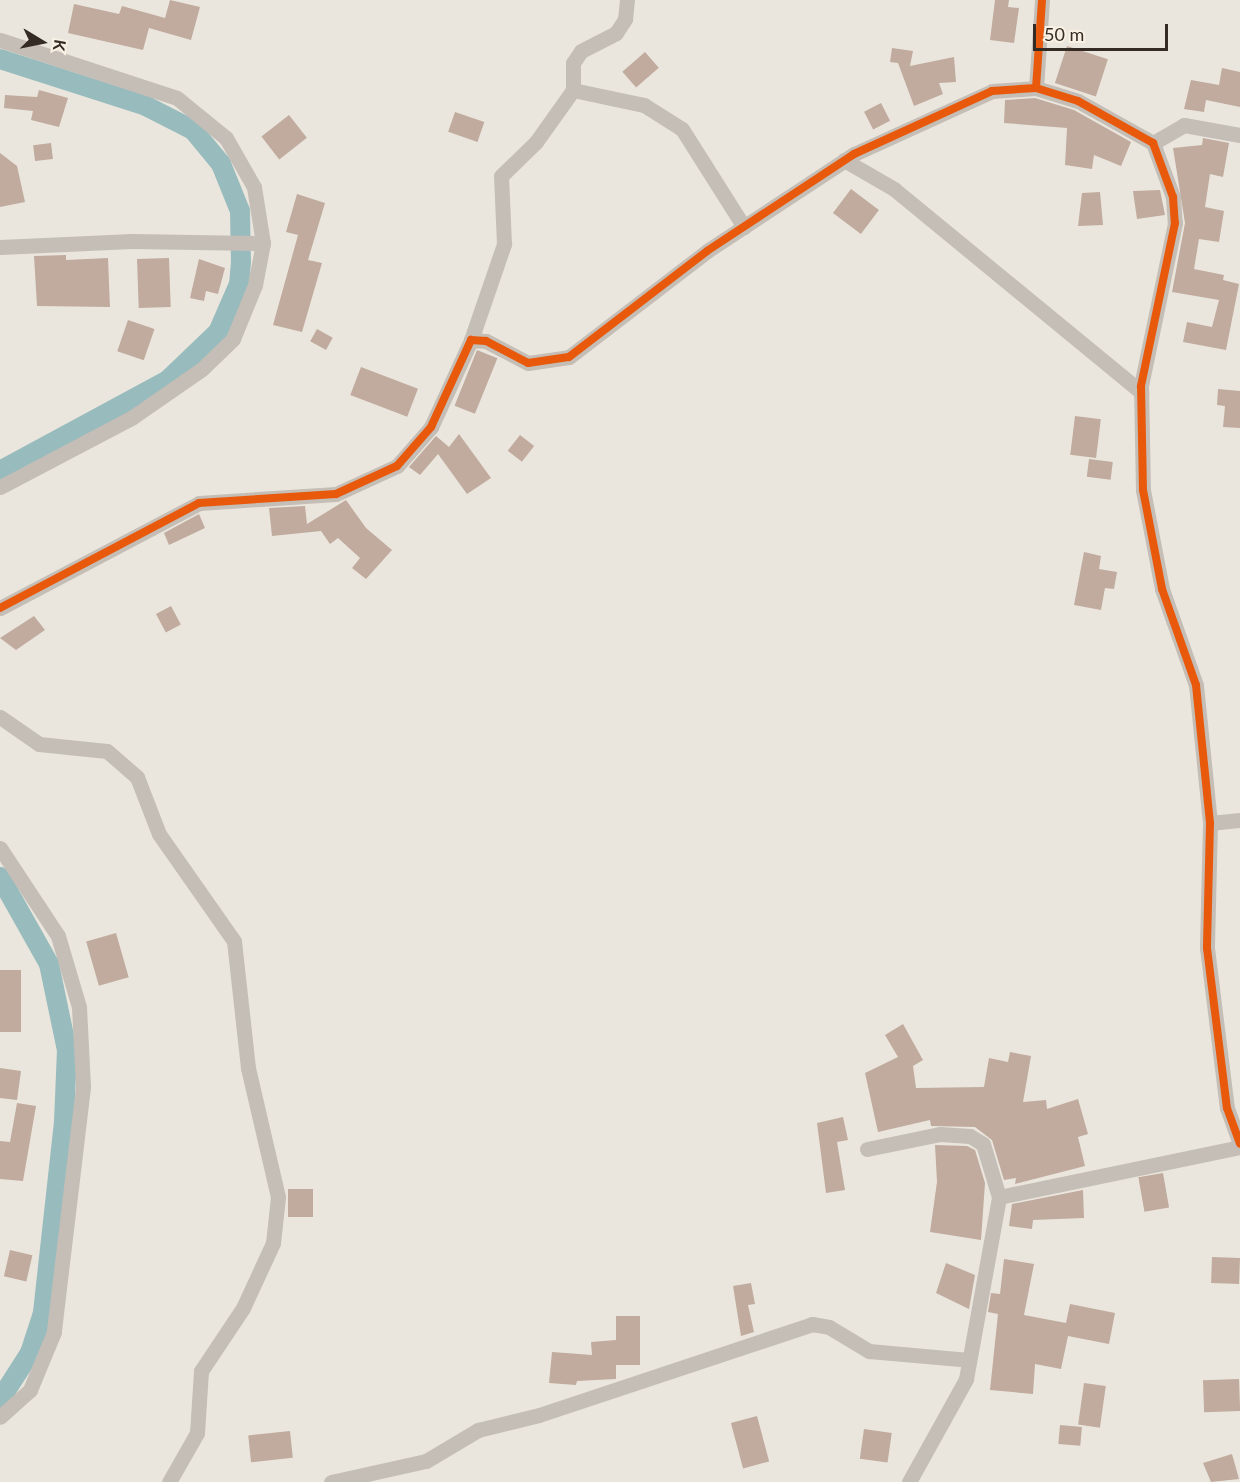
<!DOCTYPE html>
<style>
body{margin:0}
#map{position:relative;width:1240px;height:1482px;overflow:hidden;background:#ebe6dd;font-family:Lato,sans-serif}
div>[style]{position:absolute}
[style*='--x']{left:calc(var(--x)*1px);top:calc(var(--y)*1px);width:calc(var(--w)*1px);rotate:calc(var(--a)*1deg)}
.canal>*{height:20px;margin:-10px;padding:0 10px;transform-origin:10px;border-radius:10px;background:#98bbbd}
.building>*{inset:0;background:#c0ab9e;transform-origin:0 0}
.minor>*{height:15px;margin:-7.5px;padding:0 7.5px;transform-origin:7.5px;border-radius:7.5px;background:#c4beb7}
.cycleway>*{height:8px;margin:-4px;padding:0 4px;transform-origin:4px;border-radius:4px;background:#e8590c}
span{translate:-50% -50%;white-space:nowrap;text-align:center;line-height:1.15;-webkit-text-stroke:5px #f9f1e3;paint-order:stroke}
.north{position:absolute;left:12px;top:12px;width:60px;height:60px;-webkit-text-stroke:4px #f9f1e3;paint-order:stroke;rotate:100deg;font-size:16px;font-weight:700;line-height:24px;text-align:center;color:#342b25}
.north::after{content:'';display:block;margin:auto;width:21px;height:27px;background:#342b25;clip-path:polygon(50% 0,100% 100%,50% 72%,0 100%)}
.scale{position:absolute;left:1033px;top:24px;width:135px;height:27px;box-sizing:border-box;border:3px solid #342b25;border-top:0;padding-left:8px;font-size:18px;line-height:21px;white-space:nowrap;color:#342b25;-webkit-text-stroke:4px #f9f1e3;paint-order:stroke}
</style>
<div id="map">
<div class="canal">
<div style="--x:0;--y:59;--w:153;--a:17.8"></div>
<div style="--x:146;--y:106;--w:53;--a:27.1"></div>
<div style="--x:193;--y:130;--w:44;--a:50.5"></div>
<div style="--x:221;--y:164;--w:51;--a:68"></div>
<div style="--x:240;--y:211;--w:51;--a:88.9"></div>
<div style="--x:241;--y:262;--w:22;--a:95"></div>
<div style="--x:239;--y:284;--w:52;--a:113.6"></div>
<div style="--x:218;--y:332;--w:69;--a:136.2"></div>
<div style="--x:168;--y:380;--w:191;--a:151.6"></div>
<div style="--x:0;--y:877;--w:100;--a:60.6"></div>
<div style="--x:49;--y:964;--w:88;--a:78.2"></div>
<div style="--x:67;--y:1050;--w:72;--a:92.4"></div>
<div style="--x:64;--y:1122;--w:192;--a:96.3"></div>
<div style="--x:43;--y:1313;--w:42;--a:108"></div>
<div style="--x:30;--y:1353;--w:56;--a:122.6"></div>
</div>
<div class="building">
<div style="clip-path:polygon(170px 0,200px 7px,191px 40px,149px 28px,143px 50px,68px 33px,74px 4px,119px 14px,122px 6px,165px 18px)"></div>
<div style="clip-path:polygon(995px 0,1009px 0,1008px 7px,1019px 8px,1014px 43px,990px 40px)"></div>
<div style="left:1067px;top:46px;width:43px;height:39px;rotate:18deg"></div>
<div style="clip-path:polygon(892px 48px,913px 51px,910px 66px,954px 57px,956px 82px,939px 83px,943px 94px,914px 106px,898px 63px,890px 62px)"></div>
<div style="left:645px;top:52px;width:21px;height:30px;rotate:49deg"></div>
<div style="clip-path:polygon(1222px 68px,1240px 72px,1240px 107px,1206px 100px,1204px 112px,1184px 109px,1191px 80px,1219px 85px)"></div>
<div style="clip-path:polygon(39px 90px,68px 98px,59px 127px,31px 120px,33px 111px,4px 108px,5px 95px,37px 97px)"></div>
<div style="clip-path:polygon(1035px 98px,1074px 110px,1131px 142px,1121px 166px,1094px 155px,1092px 169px,1065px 165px,1067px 128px,1004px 123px,1005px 100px)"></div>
<div style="left:881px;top:103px;width:20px;height:19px;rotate:63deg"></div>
<div style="left:455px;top:112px;width:31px;height:21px;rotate:19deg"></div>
<div style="left:289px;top:115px;width:29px;height:35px;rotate:52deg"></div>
<div style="clip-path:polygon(1203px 138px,1229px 143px,1223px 177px,1210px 174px,1205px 207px,1224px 211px,1219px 242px,1199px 239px,1194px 269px,1224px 275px,1223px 280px,1239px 284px,1226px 350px,1183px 342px,1187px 322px,1212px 327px,1219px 300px,1172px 292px,1185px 223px,1173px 148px,1202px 145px)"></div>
<div style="left:51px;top:143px;width:16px;height:18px;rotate:83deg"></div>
<div style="clip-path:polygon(0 153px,17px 166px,25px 202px,0 207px)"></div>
<div style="left:851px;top:189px;width:35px;height:30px;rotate:37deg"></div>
<div style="clip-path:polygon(1160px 190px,1165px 215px,1137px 219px,1133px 191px)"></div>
<div style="clip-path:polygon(1100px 192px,1103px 225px,1078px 226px,1082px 193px)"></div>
<div style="clip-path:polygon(297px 194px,325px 203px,308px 260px,322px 263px,302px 332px,273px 325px,298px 235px,286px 232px)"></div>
<div style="clip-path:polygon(66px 255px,66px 260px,108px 258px,110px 307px,37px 306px,34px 256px)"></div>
<div style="left:169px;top:258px;width:49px;height:32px;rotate:88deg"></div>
<div style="clip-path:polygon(199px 259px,225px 268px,218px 294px,206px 291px,204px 301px,190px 298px)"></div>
<div style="left:128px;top:320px;width:28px;height:33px;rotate:19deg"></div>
<div style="left:317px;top:329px;width:18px;height:14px;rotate:29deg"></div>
<div style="left:477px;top:350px;width:22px;height:60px;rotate:22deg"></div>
<div style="left:361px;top:367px;width:61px;height:30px;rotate:21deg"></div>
<div style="clip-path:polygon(1218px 389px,1240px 391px,1240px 428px,1223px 427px,1225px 406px,1217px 405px)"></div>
<div style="left:1075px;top:416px;width:26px;height:39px;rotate:7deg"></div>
<div style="clip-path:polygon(459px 434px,491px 478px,467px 494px,438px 454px,420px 475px,409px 467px,436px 436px,449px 447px)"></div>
<div style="left:520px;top:435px;width:18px;height:20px;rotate:38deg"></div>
<div style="left:1089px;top:459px;width:24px;height:18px;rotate:7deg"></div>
<div style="clip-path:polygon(346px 500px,366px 528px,392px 550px,366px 579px,352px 568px,360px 558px,338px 538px,330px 544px,321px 531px,272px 536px,269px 508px,305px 506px,307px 524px)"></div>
<div style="clip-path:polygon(199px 514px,205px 528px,169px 545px,164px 533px)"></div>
<div style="clip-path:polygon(1084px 552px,1101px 556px,1099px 569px,1117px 572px,1114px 589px,1105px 588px,1101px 610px,1074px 605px)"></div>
<div style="left:171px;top:606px;width:21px;height:17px;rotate:62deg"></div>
<div style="clip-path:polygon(34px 616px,45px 630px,16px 650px,0 638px)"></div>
<div style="left:116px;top:933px;width:46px;height:31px;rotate:74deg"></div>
<div style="left:0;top:970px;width:21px;height:62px"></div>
<div style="clip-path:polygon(903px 1024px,923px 1060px,913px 1066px,916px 1088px,984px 1087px,989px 1058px,1008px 1062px,1010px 1052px,1031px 1056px,1023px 1102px,1046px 1100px,1047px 1109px,1078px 1099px,1088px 1134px,1078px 1137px,1085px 1166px,1015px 1184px,1016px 1178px,1004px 1180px,992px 1140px,975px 1127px,931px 1126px,930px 1120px,878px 1132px,865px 1073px,898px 1057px,885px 1035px)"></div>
<div style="clip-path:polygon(0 1068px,21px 1071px,17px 1100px,0 1098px)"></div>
<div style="clip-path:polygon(17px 1103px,36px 1106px,23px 1181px,0 1179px,0 1141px,10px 1142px)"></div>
<div style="clip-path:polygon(843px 1117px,848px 1140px,837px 1142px,845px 1190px,826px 1193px,817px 1123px)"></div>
<div style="clip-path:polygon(935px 1145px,967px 1146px,975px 1150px,985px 1183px,981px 1240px,930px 1232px,937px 1182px)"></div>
<div style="left:1163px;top:1173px;width:35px;height:25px;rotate:80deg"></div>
<div style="left:313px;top:1189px;width:28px;height:25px;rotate:90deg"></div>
<div style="clip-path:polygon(1083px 1190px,1084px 1218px,1033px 1220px,1032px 1229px,1009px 1226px,1012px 1204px)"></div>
<div style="left:10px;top:1250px;width:23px;height:27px;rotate:13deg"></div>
<div style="left:1212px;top:1257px;width:28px;height:26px;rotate:2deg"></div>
<div style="clip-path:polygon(1004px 1259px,1034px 1264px,1024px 1315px,1066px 1323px,1070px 1304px,1115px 1313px,1109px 1344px,1068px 1336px,1061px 1369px,1035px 1364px,1033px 1394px,990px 1390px,998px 1314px,988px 1312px,991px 1293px,1000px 1294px)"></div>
<div style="clip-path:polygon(946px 1263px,975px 1275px,969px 1309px,936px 1293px)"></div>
<div style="clip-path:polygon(751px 1283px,755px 1304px,748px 1305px,754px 1332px,741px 1336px,733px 1286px)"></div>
<div style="clip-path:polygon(616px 1316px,640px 1316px,640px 1365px,616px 1365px,616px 1379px,577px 1381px,576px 1385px,549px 1383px,552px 1352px,592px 1355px,591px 1342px,616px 1340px)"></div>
<div style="left:1239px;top:1379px;width:32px;height:36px;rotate:88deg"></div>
<div style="left:1084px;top:1383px;width:22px;height:42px;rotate:8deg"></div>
<div style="left:757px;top:1416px;width:47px;height:27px;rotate:75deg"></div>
<div style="left:1060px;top:1425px;width:22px;height:19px;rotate:5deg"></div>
<div style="left:864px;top:1429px;width:28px;height:30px;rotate:8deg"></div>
<div style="left:290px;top:1431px;width:27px;height:42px;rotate:84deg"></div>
<div style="clip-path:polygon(1232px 1454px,1239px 1479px,1211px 1482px,1203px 1463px)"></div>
</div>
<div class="minor">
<div style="--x:0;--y:40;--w:186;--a:18.1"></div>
<div style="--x:177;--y:98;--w:63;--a:39.2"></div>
<div style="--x:226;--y:138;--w:56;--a:60.3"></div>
<div style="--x:254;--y:187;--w:57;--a:80.9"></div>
<div style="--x:263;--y:243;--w:43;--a:100.8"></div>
<div style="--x:255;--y:285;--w:58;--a:112.2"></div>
<div style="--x:233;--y:339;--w:43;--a:135.9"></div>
<div style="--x:202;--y:369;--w:84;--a:145.2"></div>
<div style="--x:133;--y:417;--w:150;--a:152.2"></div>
<div style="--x:1036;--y:88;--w:44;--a:17.2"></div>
<div style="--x:1078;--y:101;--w:86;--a:29.2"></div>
<div style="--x:1153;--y:143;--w:58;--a:69.7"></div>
<div style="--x:1173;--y:197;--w:26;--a:86"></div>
<div style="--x:1175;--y:223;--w:167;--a:101.8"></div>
<div style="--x:1141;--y:386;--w:104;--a:88.9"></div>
<div style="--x:1143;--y:490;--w:101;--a:79.1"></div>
<div style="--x:1162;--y:589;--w:102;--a:70.5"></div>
<div style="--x:1196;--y:685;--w:139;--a:84.2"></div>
<div style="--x:1210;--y:823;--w:125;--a:91.4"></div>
<div style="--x:1207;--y:948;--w:161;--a:82.9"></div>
<div style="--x:1227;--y:1108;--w:38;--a:70"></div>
<div style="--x:573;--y:90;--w:73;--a:11.9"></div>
<div style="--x:644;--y:105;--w:45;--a:32.3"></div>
<div style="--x:682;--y:129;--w:116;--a:57.7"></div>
<div style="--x:1153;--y:143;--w:36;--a:-30"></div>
<div style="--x:1184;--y:125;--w:57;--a:10.1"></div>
<div style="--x:844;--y:160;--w:58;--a:30.1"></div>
<div style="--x:894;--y:189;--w:320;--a:39.4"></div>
<div style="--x:0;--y:247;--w:132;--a:-2.6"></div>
<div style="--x:132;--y:241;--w:131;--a:0.9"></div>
<div style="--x:471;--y:340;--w:102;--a:-71"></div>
<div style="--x:504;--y:244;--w:68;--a:-92.5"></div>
<div style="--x:501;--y:176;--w:49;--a:-44.2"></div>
<div style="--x:536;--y:142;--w:64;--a:-54.6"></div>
<div style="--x:573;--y:90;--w:27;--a:-90"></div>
<div style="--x:573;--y:63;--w:14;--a:-56"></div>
<div style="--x:581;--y:51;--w:39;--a:-27"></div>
<div style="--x:616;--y:33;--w:17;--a:-57"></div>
<div style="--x:625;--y:19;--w:19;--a:-84"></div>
<div style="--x:0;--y:608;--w:225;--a:-27.8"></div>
<div style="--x:199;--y:503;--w:137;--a:-3.8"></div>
<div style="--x:336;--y:494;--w:67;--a:-24.7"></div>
<div style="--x:397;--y:466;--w:52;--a:-48.9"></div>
<div style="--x:431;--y:427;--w:96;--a:-65.3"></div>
<div style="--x:471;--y:340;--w:15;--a:4"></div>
<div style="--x:486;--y:341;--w:47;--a:27.6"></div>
<div style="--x:528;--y:363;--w:41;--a:-8.3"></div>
<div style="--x:569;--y:357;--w:174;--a:-37.5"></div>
<div style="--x:707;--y:251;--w:176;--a:-33.4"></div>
<div style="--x:854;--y:154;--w:152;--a:-24.5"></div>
<div style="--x:992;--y:91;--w:44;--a:-3.9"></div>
<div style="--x:1036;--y:88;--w:88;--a:-86.1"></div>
<div style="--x:0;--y:717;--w:47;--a:34.7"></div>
<div style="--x:39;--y:744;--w:68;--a:5.9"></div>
<div style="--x:107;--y:751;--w:40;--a:41"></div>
<div style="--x:137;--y:777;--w:61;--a:68.9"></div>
<div style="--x:159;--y:834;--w:131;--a:55"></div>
<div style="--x:234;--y:941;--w:128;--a:83.7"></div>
<div style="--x:248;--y:1068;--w:132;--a:76.9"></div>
<div style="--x:278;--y:1197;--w:46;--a:96.2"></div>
<div style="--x:273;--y:1243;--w:72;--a:114.8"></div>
<div style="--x:243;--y:1308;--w:76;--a:123.7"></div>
<div style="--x:201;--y:1371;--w:62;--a:93.7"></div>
<div style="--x:197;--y:1433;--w:56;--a:119.7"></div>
<div style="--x:1210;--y:823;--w:30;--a:-6"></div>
<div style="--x:0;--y:848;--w:105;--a:56.6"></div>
<div style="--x:58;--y:936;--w:74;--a:73.5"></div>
<div style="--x:79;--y:1007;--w:80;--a:87.1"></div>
<div style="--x:83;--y:1087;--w:247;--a:96.8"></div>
<div style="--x:54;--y:1332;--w:63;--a:112.5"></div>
<div style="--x:30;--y:1390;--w:40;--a:138"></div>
<div style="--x:867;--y:1149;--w:75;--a:-11.6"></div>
<div style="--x:940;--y:1134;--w:30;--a:4"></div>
<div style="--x:970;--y:1136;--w:15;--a:32"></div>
<div style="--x:983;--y:1144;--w:55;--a:73.2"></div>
<div style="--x:331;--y:1482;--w:97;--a:-12.5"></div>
<div style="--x:426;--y:1461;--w:61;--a:-30.8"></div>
<div style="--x:478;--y:1430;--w:63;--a:-13.8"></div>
<div style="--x:539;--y:1415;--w:288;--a:-18.4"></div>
<div style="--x:812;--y:1324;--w:17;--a:10"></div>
<div style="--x:829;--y:1327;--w:47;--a:31"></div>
<div style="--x:869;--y:1351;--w:100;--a:5.1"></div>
<div style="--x:909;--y:1482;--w:118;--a:-61"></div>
<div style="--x:966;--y:1379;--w:185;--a:-79.7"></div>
<div style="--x:999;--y:1197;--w:246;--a:-11.7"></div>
</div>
<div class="cycleway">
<div style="--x:1036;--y:88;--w:44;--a:17.2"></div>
<div style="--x:1078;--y:101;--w:86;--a:29.2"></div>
<div style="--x:1153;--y:143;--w:58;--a:69.7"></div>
<div style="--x:1173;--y:197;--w:26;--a:86"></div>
<div style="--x:1175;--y:223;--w:167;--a:101.8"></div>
<div style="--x:1141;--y:386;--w:104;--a:88.9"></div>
<div style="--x:1143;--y:490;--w:101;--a:79.1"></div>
<div style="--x:1162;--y:589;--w:102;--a:70.5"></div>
<div style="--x:1196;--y:685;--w:139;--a:84.2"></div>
<div style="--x:1210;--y:823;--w:125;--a:91.4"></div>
<div style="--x:1207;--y:948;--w:161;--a:82.9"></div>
<div style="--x:1227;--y:1108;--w:38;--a:70"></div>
<div style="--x:0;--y:608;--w:225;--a:-27.8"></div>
<div style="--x:199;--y:503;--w:137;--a:-3.8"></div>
<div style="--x:336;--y:494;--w:67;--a:-24.7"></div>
<div style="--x:397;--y:466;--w:52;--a:-48.9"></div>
<div style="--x:431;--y:427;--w:96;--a:-65.3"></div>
<div style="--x:471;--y:340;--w:15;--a:4"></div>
<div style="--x:486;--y:341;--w:47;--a:27.6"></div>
<div style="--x:528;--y:363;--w:41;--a:-8.3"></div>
<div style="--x:569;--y:357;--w:174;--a:-37.5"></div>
<div style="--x:707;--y:251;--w:176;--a:-33.4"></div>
<div style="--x:854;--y:154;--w:152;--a:-24.5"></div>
<div style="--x:992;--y:91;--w:44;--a:-3.9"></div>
<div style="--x:1036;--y:88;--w:88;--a:-86.1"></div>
</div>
<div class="north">K</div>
<div class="scale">50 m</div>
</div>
